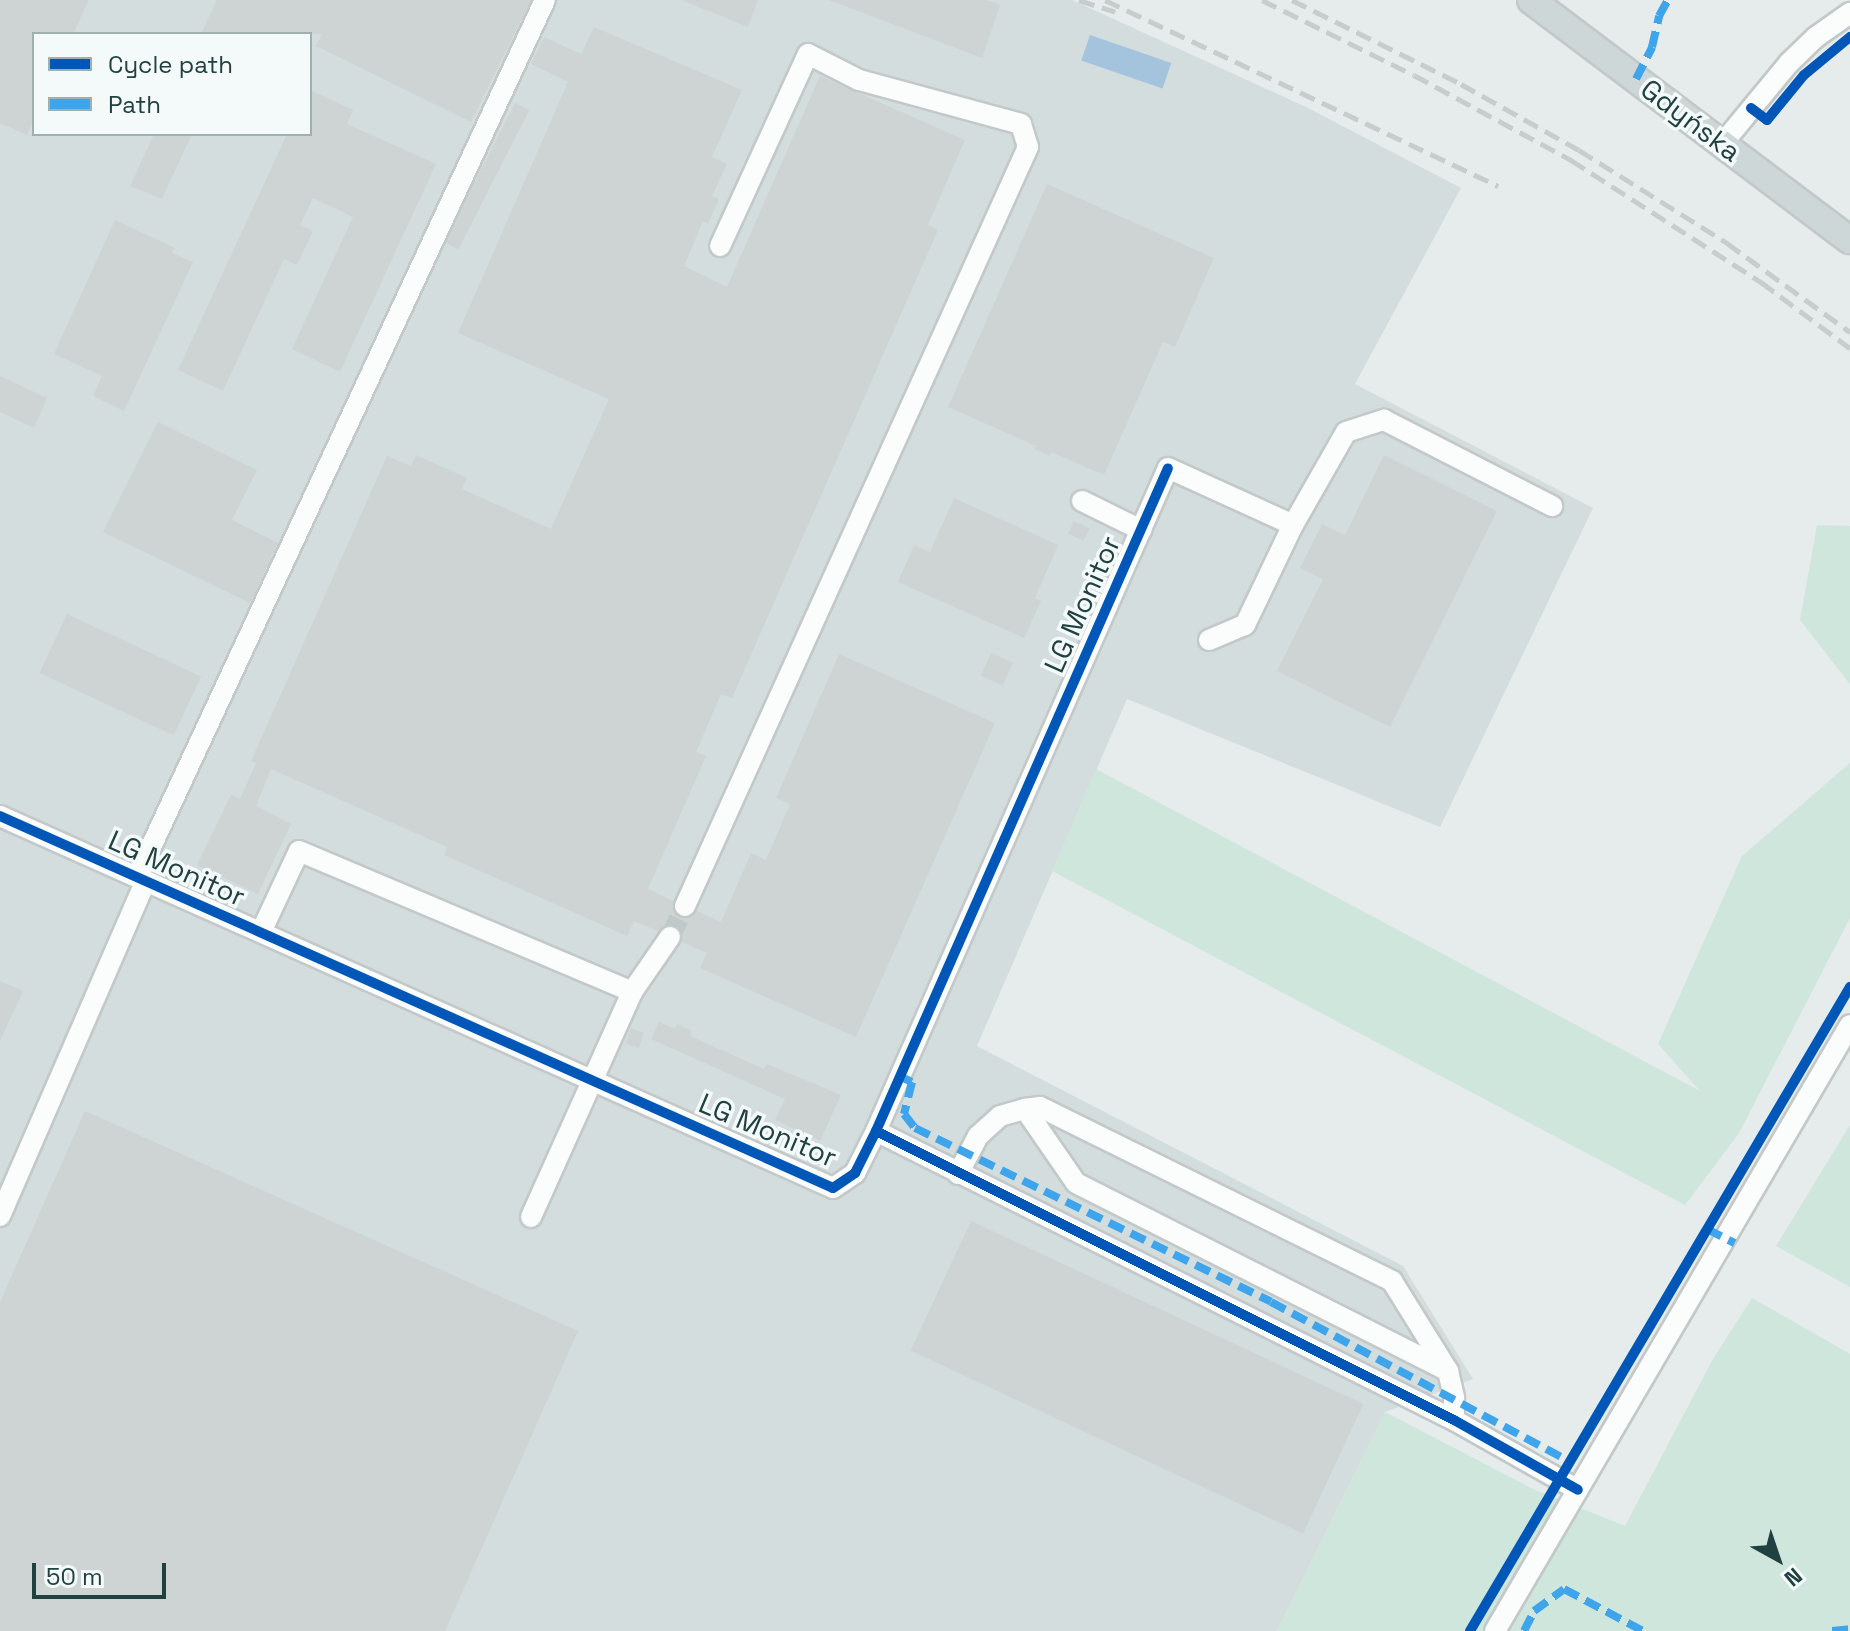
<!DOCTYPE html>
<meta charset="utf-8">
<style>
body{margin:0}
#map{position:relative;width:1850px;height:1631px;overflow:hidden;background:#e6ebeb;font-family:"Space Grotesk",sans-serif}
div>[style]{position:absolute}
[style*='--x']{left:calc(var(--x)*1px);top:calc(var(--y)*1px);width:calc(var(--w)*1px);rotate:calc(var(--a)*1deg)}
.built>*{inset:0;background:#d3dddd}
.green>*{inset:0;background:#cee6dc}
.water>*{inset:0;background:#a4c4dd;transform-origin:0 0}
.building>*{inset:0;background:#ced4d3;transform-origin:0 0}
.minor-tunnel>*{height:20px;margin-top:-10px;transform-origin:0;background:repeating-linear-gradient(90deg,#bfc9c9 0 20px,transparent 0 30px)}
.roads{filter:drop-shadow(2px 0 #c3c8c8) drop-shadow(-2px 0 #c3c8c8) drop-shadow(0 2px #c3c8c8) drop-shadow(0 -2px #c3c8c8)}
.minor>*{height:20px;margin:-10px;padding:0 10px;transform-origin:10px;border-radius:10px;background:#fbfcfc}
.major>*{height:26px;margin:-13px;padding:0 13px;transform-origin:13px;border-radius:13px;background:#ced7d7}
.rail>*{height:5px;margin-top:-2.5px;transform-origin:0;background:repeating-linear-gradient(90deg,#c7cccc 0 16px,transparent 0 24px)}
.quiet>*{height:8px;margin-top:-4px;transform-origin:0;background:repeating-linear-gradient(90deg,#3ea4ec 0 16px,transparent 0 24px)}
.cycleway>*{height:10px;margin:-5px;padding:0 5px;transform-origin:5px;border-radius:5px;background:#0057b8}
span{translate:-50% -50%;white-space:nowrap;text-align:center;line-height:1.15;-webkit-text-stroke:7px #f4faf9;paint-order:stroke}
.street-label{font-size:28px;color:#214141}
.legend{position:absolute;left:32px;top:32px;width:280px;height:104px;box-sizing:border-box;background:#f4faf9;border:2px solid #a0b0af;margin:0;padding:10px 14px;list-style:none;font-size:24px;color:#214141}
.legend li{display:flex;align-items:center;gap:16px;height:40px}
.legend b{width:40px;border:2px solid #a0b0af}
.north{position:absolute;left:1738px;top:1519px;width:80px;height:80px;-webkit-text-stroke:6px #f4faf9;paint-order:stroke;rotate:140deg;font-size:22px;font-weight:700;line-height:32px;text-align:center;color:#214141}
.north::after{content:'';display:block;margin:auto;width:28px;height:36px;background:#214141;clip-path:polygon(50% 0,100% 100%,50% 72%,0 100%)}
.scale{position:absolute;left:32px;top:1563px;width:134px;height:36px;box-sizing:border-box;border:4px solid #214141;border-top:0;padding-left:10px;font-size:24px;line-height:28px;white-space:nowrap;color:#214141;-webkit-text-stroke:6px #f4faf9;paint-order:stroke}
</style>
<div id="map">
<div class="built">
<div style="clip-path:polygon(evenodd,0 0,1072px 0,1308px 108px,1461px 188px,1355px 384px,1593px 508px,1440px 827px,1127px 699px,977px 1046px,1403px 1266px,1473px 1379px,1385px 1412px,1277px 1631px,0 1631px,0 0,34px 34px,310px 34px,310px 134px,34px 134px,34px 34px)"></div>
</div>
<div class="green">
<div style="clip-path:polygon(1817px 525px,1850px 526px,1850px 684px,1800px 620px)"></div>
<div style="clip-path:polygon(1850px 763px,1850px 918px,1739px 1133px,1685px 1205px,1052px 871px,1096px 769px,1700px 1091px,1658px 1044px,1742px 856px)"></div>
<div style="clip-path:polygon(1850px 1125px,1850px 1287px,1776px 1246px)"></div>
<div style="clip-path:polygon(1752px 1298px,1850px 1354px,1850px 1631px,1277px 1631px,1385px 1412px,1533px 1489px,1625px 1526px,1713px 1359px)"></div>
</div>
<div class="water">
<div style="left:1090px;top:35px;width:86px;height:27px;rotate:19deg"></div>
</div>
<div class="building">
<div style="clip-path:polygon(0 0,89px 0,73px 34px,34px 34px,34px 119px,27px 135px,0 123px)"></div>
<div style="clip-path:polygon(217px 0,531px 0,471px 122px,316px 46px,322px 34px,201px 34px)"></div>
<div style="clip-path:polygon(681px 0,758px 0,748px 27px)"></div>
<div style="clip-path:polygon(829px 0,987px 0,1000px 5px,982px 58px)"></div>
<div style="clip-path:polygon(594px 27px,742px 90px,712px 157px,727px 164px,712px 196px,719px 199px,708px 224px,703px 221px,684px 266px,727px 287px,820px 76px,965px 140px,928px 225px,938px 230px,732px 698px,721px 694px,696px 752px,706px 756px,648px 889px,673px 901px,674px 913px,680px 918px,692px 917px,697px 911px,721px 922px,751px 853px,766px 860px,790px 804px,776px 798px,839px 654px,995px 723px,856px 1037px,700px 968px,707px 953px,682px 942px,682px 932px,677px 926px,665px 925px,658px 931px,634px 921px,627px 936px,444px 855px,447px 847px,271px 769px,256px 806px,291px 824px,258px 894px,197px 865px,231px 795px,240px 799px,256px 763px,251px 761px,387px 456px,411px 466px,416px 455px,467px 478px,462px 489px,551px 529px,609px 399px,458px 333px,568px 82px,531px 64px,544px 37px,581px 54px)"></div>
<div style="clip-path:polygon(310px 90px,353px 110px,347px 124px,436px 164px,340px 372px,292px 349px,353px 217px,313px 198px,300px 225px,313px 231px,297px 265px,284px 259px,223px 391px,178px 370px,287px 134px,310px 134px)"></div>
<div style="left:515px;top:103px;width:16px;height:156px;rotate:27deg"></div>
<div style="clip-path:polygon(154px 134px,192px 134px,162px 199px,130px 186px)"></div>
<div style="clip-path:polygon(1047px 184px,1214px 258px,1175px 347px,1163px 342px,1104px 475px,1051px 452px,1050px 456px,1034px 449px,1036px 446px,948px 407px)"></div>
<div style="clip-path:polygon(115px 220px,175px 248px,172px 253px,193px 262px,124px 411px,93px 396px,102px 376px,54px 354px)"></div>
<div style="clip-path:polygon(0 376px,47px 398px,34px 428px,0 412px)"></div>
<div style="clip-path:polygon(158px 422px,257px 470px,232px 520px,278px 543px,250px 603px,103px 532px)"></div>
<div style="clip-path:polygon(1384px 455px,1497px 511px,1390px 727px,1277px 671px,1323px 579px,1300px 568px,1322px 524px,1345px 535px)"></div>
<div style="clip-path:polygon(954px 498px,1058px 545px,1035px 598px,1041px 601px,1024px 638px,898px 582px,914px 545px,930px 552px)"></div>
<div style="left:1074px;top:521px;width:17px;height:14px;rotate:25deg"></div>
<div style="left:67px;top:614px;width:148px;height:65px;rotate:25deg"></div>
<div style="left:991px;top:653px;width:24px;height:25px;rotate:24deg"></div>
<div style="clip-path:polygon(0 981px,23px 991px,0 1041px)"></div>
<div style="clip-path:polygon(659px 1022px,675px 1029px,677px 1024px,692px 1031px,690px 1036px,764px 1069px,767px 1064px,841px 1095px,820px 1141px,775px 1120px,785px 1099px,651px 1039px)"></div>
<div style="left:631px;top:1028px;width:14px;height:16px;rotate:21deg"></div>
<div style="clip-path:polygon(85px 1111px,578px 1331px,445px 1631px,0 1631px,0 1302px)"></div>
<div style="left:971px;top:1221px;width:433px;height:143px;rotate:25deg"></div>
</div>
<div class="minor-tunnel">
<div style="--x:670;--y:937;--w:34;--a:-64"></div>
</div>
<div class="roads">
<div class="minor">
<div style="--x:1723;--y:143;--w:104;--a:-50.5"></div>
<div style="--x:1789;--y:63;--w:37;--a:-44"></div>
<div style="--x:1816;--y:37;--w:42;--a:-35.2"></div>
<div style="--x:1082;--y:501;--w:66;--a:26.2"></div>
<div style="--x:1209;--y:640;--w:39;--a:-23"></div>
<div style="--x:1245;--y:625;--w:111;--a:-64.4"></div>
<div style="--x:1293;--y:525;--w:107;--a:-60.3"></div>
<div style="--x:1346;--y:432;--w:40;--a:-18"></div>
<div style="--x:1384;--y:420;--w:189;--a:27.1"></div>
<div style="--x:0;--y:816;--w:912;--a:24.06"></div>
<div style="--x:833;--y:1188;--w:27;--a:-34"></div>
<div style="--x:855;--y:1173;--w:47;--a:-63.4"></div>
<div style="--x:876;--y:1131;--w:724;--a:-66.23"></div>
<div style="--x:1168;--y:468;--w:137;--a:24.5"></div>
<div style="--x:137;--y:877;--w:967;--a:-65.05"></div>
<div style="--x:685;--y:906;--w:833;--a:-65.68"></div>
<div style="--x:1028;--y:147;--w:24;--a:-107"></div>
<div style="--x:1021;--y:124;--w:168;--a:-164.8"></div>
<div style="--x:859;--y:80;--w:57;--a:-153"></div>
<div style="--x:808;--y:54;--w:211;--a:114.6"></div>
<div style="--x:261;--y:932;--w:89;--a:-64.9"></div>
<div style="--x:299;--y:851;--w:362;--a:22.9"></div>
<div style="--x:1025;--y:1109;--w:15;--a:-8"></div>
<div style="--x:1040;--y:1107;--w:393;--a:26.3"></div>
<div style="--x:1392;--y:1281;--w:106;--a:58.1"></div>
<div style="--x:876;--y:1131;--w:646;--a:26.57"></div>
<div style="--x:1454;--y:1420;--w:142;--a:29.4"></div>
<div style="--x:958;--y:1174;--w:43;--a:-62.2"></div>
<div style="--x:978;--y:1136;--w:30;--a:-42"></div>
<div style="--x:1000;--y:1116;--w:26;--a:-16"></div>
<div style="--x:1025;--y:1109;--w:90;--a:55.4"></div>
<div style="--x:1076;--y:1183;--w:417;--a:26.8"></div>
<div style="--x:1448;--y:1371;--w:28;--a:77"></div>
<div style="--x:1454;--y:1398;--w:22;--a:90"></div>
<div style="--x:0;--y:1216;--w:365;--a:-66.5"></div>
<div style="--x:531;--y:1217;--w:247;--a:-65.8"></div>
<div style="--x:632;--y:992;--w:67;--a:-55.4"></div>
<div style="--x:1495;--y:1631;--w:702;--a:-59.64"></div>
</div>
<div class="major">
<div style="--x:1531;--y:0;--w:399;--a:37"></div>
</div>
</div>
<div class="rail">
<div style="--x:1079;--y:0;--w:38;--a:18"></div>
<div style="--x:1105;--y:0;--w:435;--a:25.3"></div>
<div style="--x:1262;--y:0;--w:169;--a:26.3"></div>
<div style="--x:1414;--y:75;--w:179;--a:28.4"></div>
<div style="--x:1571;--y:160;--w:226;--a:32.7"></div>
<div style="--x:1761;--y:282;--w:111;--a:36.6"></div>
<div style="--x:1292;--y:0;--w:189;--a:26.4"></div>
<div style="--x:1461;--y:84;--w:135;--a:29.2"></div>
<div style="--x:1579;--y:150;--w:175;--a:32.1"></div>
<div style="--x:1727;--y:243;--w:152;--a:35.9"></div>
</div>
<div class="quiet">
<div style="--x:1636;--y:79;--w:36;--a:-63"></div>
<div style="--x:1652;--y:47;--w:32;--a:-77"></div>
<div style="--x:1659;--y:16;--w:18;--a:-61"></div>
<div style="--x:899;--y:1076;--w:14;--a:25"></div>
<div style="--x:912;--y:1082;--w:33;--a:104"></div>
<div style="--x:904;--y:1114;--w:18;--a:52"></div>
<div style="--x:915;--y:1128;--w:396;--a:26"></div>
<div style="--x:1271;--y:1302;--w:338;--a:28.1"></div>
<div style="--x:1707;--y:1229;--w:31;--a:27"></div>
<div style="--x:1524;--y:1631;--w:22;--a:-63"></div>
<div style="--x:1534;--y:1611;--w:37;--a:-36"></div>
<div style="--x:1564;--y:1589;--w:89;--a:28"></div>
<div style="--x:1832;--y:1631;--w:18;--a:-6"></div>
</div>
<div class="cycleway">
<div style="--x:1751;--y:108;--w:20;--a:37"></div>
<div style="--x:1767;--y:120;--w:58;--a:-50.6"></div>
<div style="--x:1804;--y:75;--w:60;--a:-39.6"></div>
<div style="--x:0;--y:816;--w:912;--a:24.06"></div>
<div style="--x:833;--y:1188;--w:27;--a:-34"></div>
<div style="--x:855;--y:1173;--w:47;--a:-63.4"></div>
<div style="--x:876;--y:1131;--w:724;--a:-66.23"></div>
<div style="--x:876;--y:1131;--w:646;--a:26.57"></div>
<div style="--x:1454;--y:1420;--w:142;--a:29.4"></div>
<div style="--x:1470;--y:1631;--w:748;--a:-59.46"></div>
</div>
<div class="street-label">
<span style="left:1691px;top:120px;rotate:37deg">Gdyńska</span>
<span style="left:1082px;top:604px;rotate:-66deg">LG Monitor</span>
<span style="left:177px;top:868px;rotate:24deg">LG Monitor</span>
<span style="left:768px;top:1130px;rotate:23deg">LG Monitor</span>
</div>
<ul class="legend">
<li><b style="height:10px;background:#0057b8"></b>Cycle path</li>
<li><b style="height:10px;background:#3ea4ec"></b>Path</li>
</ul>
<div class="north">N</div>
<div class="scale">50 m</div>
</div>
